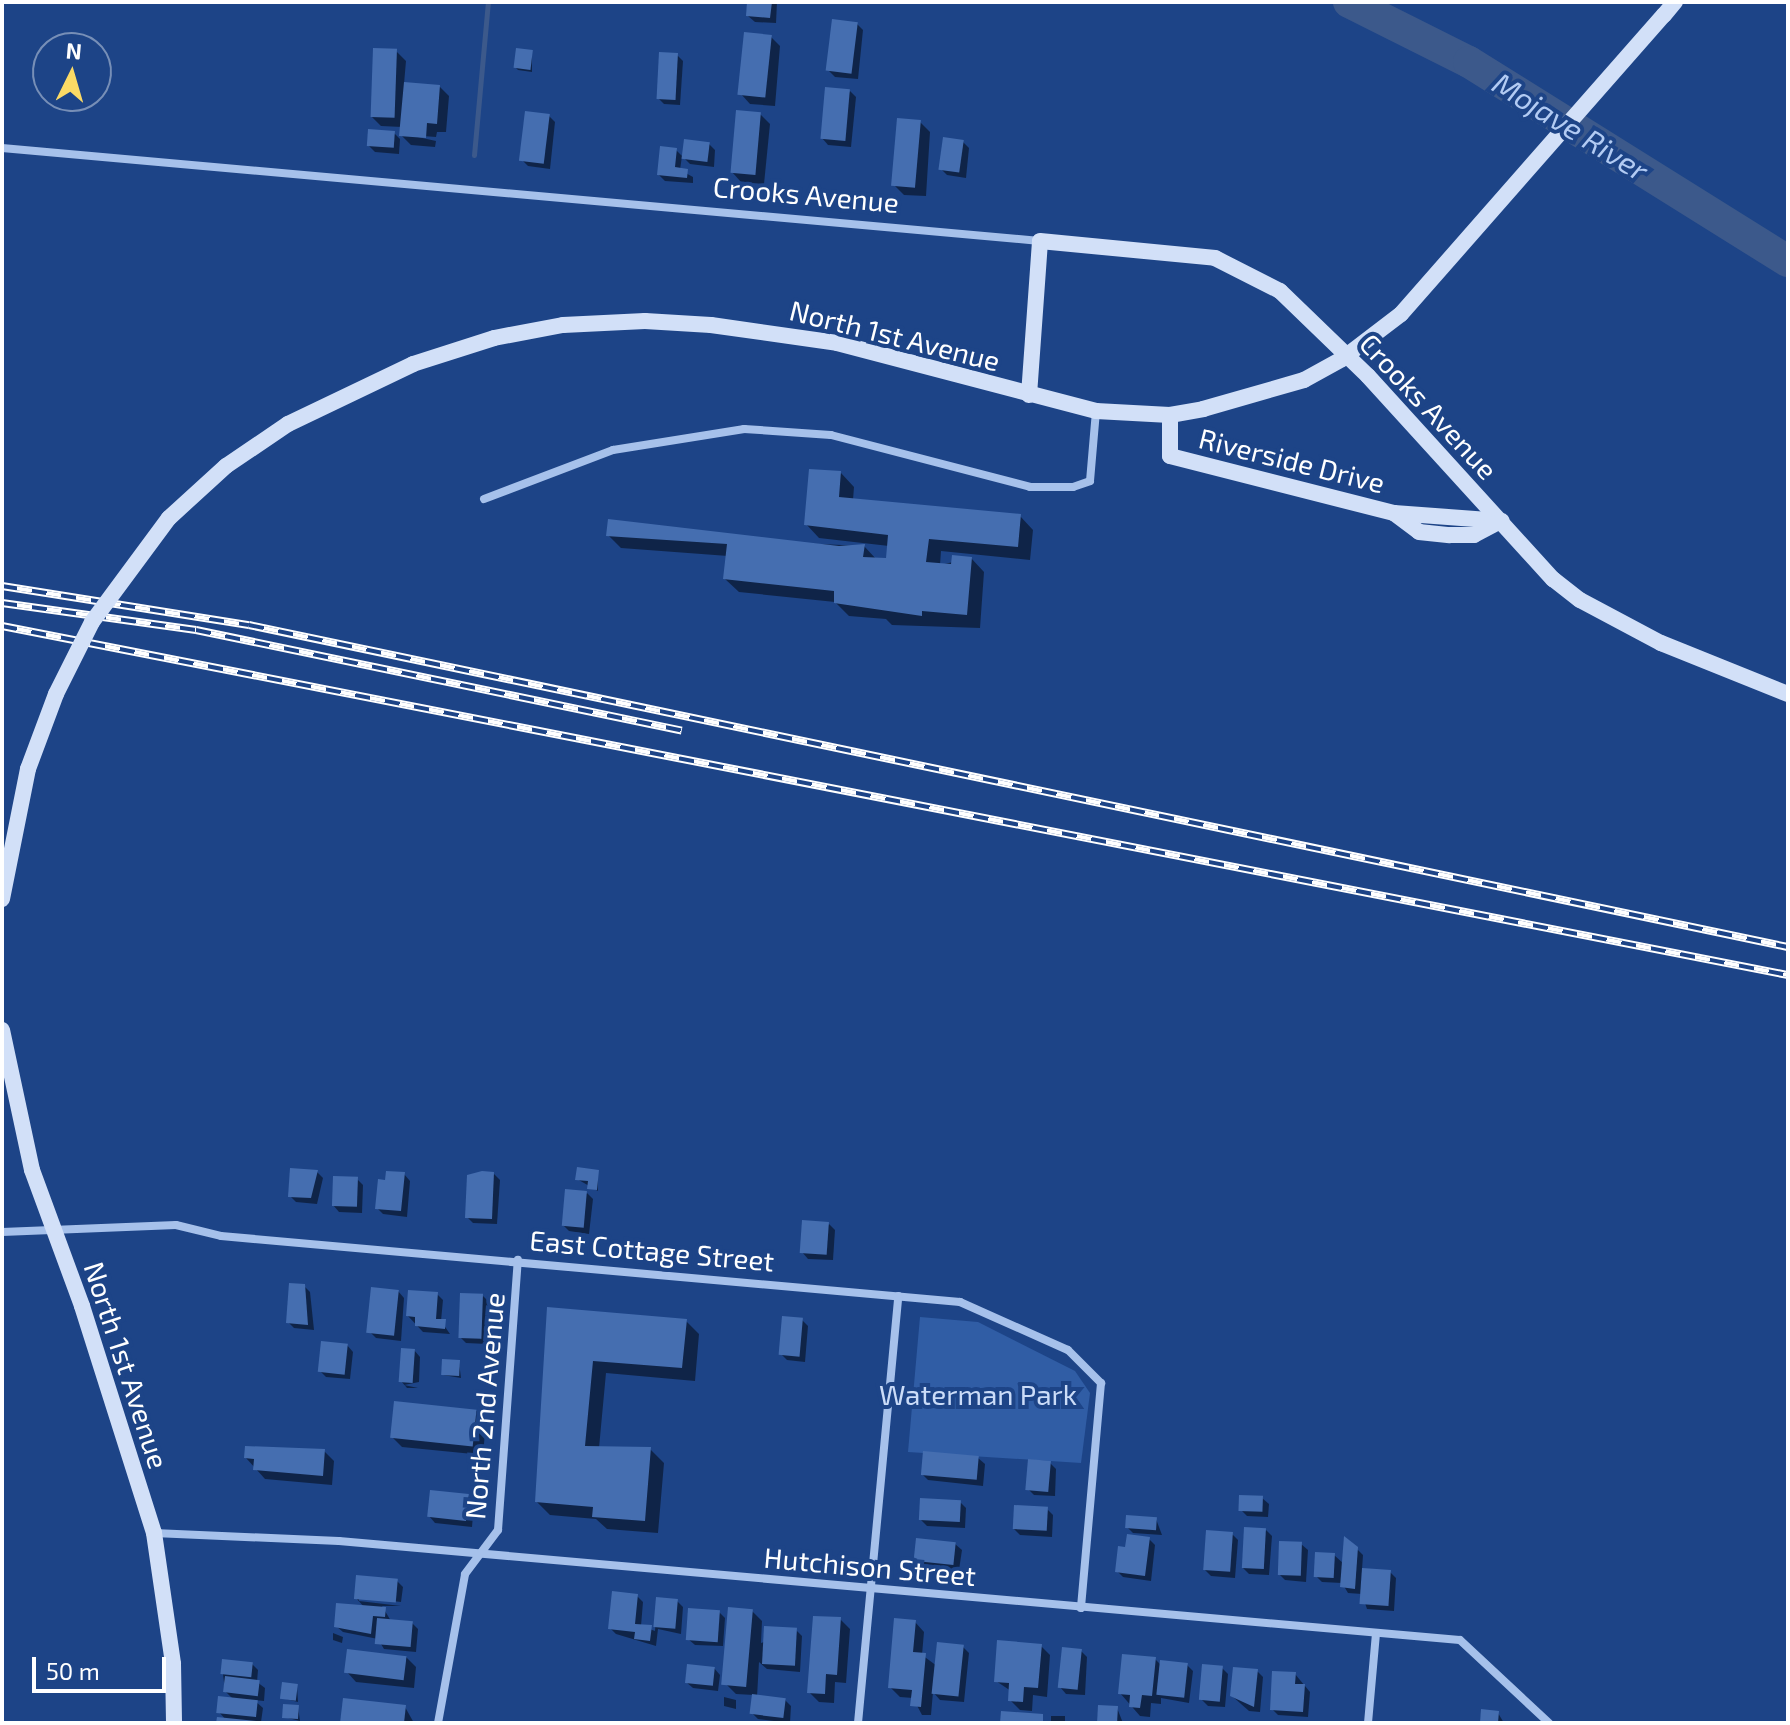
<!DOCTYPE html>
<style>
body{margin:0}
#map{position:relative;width:1790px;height:1725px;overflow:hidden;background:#1d4487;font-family:"Exo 2",sans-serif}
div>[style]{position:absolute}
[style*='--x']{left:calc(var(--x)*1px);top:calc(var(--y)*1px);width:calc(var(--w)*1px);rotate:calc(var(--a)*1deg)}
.green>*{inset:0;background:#305da5}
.shadow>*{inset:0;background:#0007;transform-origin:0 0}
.stream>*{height:5px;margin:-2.5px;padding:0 2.5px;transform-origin:2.5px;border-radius:2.5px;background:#3c598b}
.river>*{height:32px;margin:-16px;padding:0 16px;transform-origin:16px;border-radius:16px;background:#3c598b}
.building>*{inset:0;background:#456eb0;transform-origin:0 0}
.street>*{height:8px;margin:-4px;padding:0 4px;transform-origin:4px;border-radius:4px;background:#a6c1eb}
.secondary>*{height:16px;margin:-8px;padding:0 8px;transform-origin:8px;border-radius:8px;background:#d2e0f8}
.rail>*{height:8px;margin-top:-4px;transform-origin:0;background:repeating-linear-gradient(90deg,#1d4487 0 15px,#fff 0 30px);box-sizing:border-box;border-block:2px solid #fff}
.secondary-bridge>*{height:16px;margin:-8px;padding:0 8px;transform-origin:8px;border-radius:8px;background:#d2e0f8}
span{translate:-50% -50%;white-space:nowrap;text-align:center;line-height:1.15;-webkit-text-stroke:8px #1d4487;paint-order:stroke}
.street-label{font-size:28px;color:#fff}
.park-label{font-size:28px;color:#cbdcf8}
.water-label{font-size:30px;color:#b2cbf3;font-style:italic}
.frame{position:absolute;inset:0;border:4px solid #fff;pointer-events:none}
.north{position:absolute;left:32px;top:32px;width:80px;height:80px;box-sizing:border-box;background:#1d4487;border:2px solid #778fb7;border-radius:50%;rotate:5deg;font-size:22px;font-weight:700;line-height:32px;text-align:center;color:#fff}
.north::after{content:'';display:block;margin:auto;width:28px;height:36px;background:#fbda65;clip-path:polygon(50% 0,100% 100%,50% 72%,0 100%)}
.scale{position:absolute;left:32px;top:1657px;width:134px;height:36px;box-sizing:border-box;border:4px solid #fff;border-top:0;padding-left:10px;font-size:24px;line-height:28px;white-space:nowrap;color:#fff;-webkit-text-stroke:6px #1d4487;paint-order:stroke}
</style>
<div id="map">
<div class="green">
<div style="clip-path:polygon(920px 1317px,978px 1322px,1075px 1371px,1090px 1393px,1081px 1463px,908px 1452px)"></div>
</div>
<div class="shadow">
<div style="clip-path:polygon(749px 2px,777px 2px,776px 23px,755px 22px,748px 16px)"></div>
<div style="clip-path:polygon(857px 24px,863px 30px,858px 79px,835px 77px,829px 71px)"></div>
<div style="clip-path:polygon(771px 37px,780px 46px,775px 106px,750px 104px,741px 94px)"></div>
<div style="clip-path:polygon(396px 51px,406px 61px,404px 84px,440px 87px,449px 96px,446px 132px,437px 132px,436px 137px,409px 135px,436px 141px,435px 147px,411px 145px,401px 135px,402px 127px,381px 126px,371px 116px)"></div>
<div style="clip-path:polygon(532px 52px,532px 72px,518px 70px,516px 68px)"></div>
<div style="clip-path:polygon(677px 55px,683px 61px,680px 105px,664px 104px,658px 98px)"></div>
<div style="clip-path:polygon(850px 91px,856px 97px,851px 147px,828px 145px,822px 138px)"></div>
<div style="clip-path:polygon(760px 114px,770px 124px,764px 184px,741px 182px,732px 172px)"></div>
<div style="clip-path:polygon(549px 116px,555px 122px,550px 169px,528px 166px,522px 160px)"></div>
<div style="clip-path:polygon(920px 122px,930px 132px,926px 196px,904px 195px,894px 185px)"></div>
<div style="clip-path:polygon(394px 133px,400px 139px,399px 154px,375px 152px,369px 146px)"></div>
<div style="clip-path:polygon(963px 142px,969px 148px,966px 178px,947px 175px,941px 169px)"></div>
<div style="clip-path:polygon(709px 144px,715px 150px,714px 167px,690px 164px,682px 156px,680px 170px,693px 177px,693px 183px,665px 181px,659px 175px,676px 150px,684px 158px)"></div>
<div style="clip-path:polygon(841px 473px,854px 487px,853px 500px,1020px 516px,1033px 530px,1030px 560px,941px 551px,940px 565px,971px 558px,984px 572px,980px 628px,892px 625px,886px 619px,849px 616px,835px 602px,739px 592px,725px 579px,728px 556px,621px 548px,608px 535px,864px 546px,877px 560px,888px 560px,889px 546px,819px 538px,806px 524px)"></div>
<div style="clip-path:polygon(317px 1172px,323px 1178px,317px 1204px,296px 1202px,290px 1196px)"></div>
<div style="clip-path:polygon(598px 1172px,598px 1191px,577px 1179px)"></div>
<div style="clip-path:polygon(404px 1174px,410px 1181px,407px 1217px,383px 1214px,377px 1208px,387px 1182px)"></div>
<div style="clip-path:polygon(494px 1174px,500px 1180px,497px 1224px,473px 1223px,467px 1217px)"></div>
<div style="clip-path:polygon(357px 1179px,363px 1185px,362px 1213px,339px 1212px,333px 1205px)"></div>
<div style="clip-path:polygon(587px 1193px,593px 1199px,589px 1234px,569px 1231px,563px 1225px)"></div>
<div style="clip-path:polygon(829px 1224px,835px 1230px,833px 1260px,808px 1259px,802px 1252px)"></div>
<div style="clip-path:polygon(304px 1286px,310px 1292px,314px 1330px,294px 1328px,288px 1322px)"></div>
<div style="clip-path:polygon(398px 1291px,404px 1298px,401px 1341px,376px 1338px,370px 1332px)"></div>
<div style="clip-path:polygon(437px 1294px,443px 1300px,441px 1321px,450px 1334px,423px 1332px,408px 1316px)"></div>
<div style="clip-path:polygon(483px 1296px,489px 1302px,487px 1344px,466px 1343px,460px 1337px)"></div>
<div style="clip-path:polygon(549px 1309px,686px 1321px,699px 1334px,695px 1381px,606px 1373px,599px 1448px,650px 1449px,664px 1463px,658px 1533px,607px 1529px,596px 1519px,550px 1515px,537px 1502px)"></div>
<div style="clip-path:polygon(802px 1320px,808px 1326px,805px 1362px,787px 1360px,781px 1354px)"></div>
<div style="clip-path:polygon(347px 1345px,353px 1352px,350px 1379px,326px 1377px,320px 1371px)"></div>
<div style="clip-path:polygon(414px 1350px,420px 1357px,419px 1382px,404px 1385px,418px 1388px,407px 1388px,401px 1381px)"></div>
<div style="clip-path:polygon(459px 1362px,461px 1378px,443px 1375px)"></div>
<div style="clip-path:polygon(477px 1411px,486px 1421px,483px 1455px,402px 1447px,392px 1437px)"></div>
<div style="clip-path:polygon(324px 1451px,334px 1461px,332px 1485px,265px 1479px,246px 1458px)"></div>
<div style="clip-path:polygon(978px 1458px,985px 1464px,983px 1486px,928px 1480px,922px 1474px)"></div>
<div style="clip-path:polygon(1050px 1463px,1056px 1469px,1055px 1496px,1034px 1495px,1028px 1489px)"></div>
<div style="clip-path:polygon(468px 1496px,474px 1503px,472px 1527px,435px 1523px,429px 1516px)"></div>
<div style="clip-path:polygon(1262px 1498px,1269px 1504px,1268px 1517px,1247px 1516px,1241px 1510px)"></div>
<div style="clip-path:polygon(960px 1502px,966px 1508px,965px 1528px,927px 1526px,921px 1520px)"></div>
<div style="clip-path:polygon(1047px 1509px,1053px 1515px,1052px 1537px,1020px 1535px,1014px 1529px)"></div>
<div style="clip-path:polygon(1156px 1519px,1162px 1535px,1133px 1533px,1127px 1527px)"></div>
<div style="clip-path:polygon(1266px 1530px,1272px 1536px,1269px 1575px,1249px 1574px,1243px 1568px)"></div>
<div style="clip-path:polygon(1232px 1534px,1238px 1540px,1235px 1578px,1211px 1576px,1205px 1570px)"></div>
<div style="clip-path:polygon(1149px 1539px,1155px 1545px,1151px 1581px,1123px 1577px,1117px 1571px)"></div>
<div style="clip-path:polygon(955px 1544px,962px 1550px,959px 1570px,922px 1566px,916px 1560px)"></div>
<div style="clip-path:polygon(1301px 1544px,1308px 1550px,1306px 1582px,1285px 1580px,1279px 1574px)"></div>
<div style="clip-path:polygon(1357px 1549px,1363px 1555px,1362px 1570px,1390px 1572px,1396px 1578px,1394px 1611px,1367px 1609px,1362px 1594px,1348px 1593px,1342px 1583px,1322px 1582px,1316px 1576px,1334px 1555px,1344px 1564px)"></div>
<div style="clip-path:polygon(397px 1581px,403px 1587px,401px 1602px,359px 1597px,359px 1601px,401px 1606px,382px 1606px,391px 1621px,412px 1623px,418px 1629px,416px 1652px,384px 1649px,378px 1639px,343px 1632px,336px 1626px,365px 1608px,356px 1598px)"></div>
<div style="clip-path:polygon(637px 1596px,643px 1602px,641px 1626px,655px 1631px,657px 1599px,677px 1601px,683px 1607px,681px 1634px,658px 1629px,656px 1646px,616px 1634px,610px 1628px)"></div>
<div style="clip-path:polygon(752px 1611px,762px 1621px,761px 1643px,796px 1630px,802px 1636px,800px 1672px,767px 1669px,759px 1662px,757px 1697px,785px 1700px,791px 1706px,790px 1723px,758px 1719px,752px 1713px,754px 1695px,736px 1694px,726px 1684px)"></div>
<div style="clip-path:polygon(719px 1612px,725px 1618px,723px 1646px,695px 1645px,688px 1639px)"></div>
<div style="clip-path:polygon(840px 1619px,850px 1629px,846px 1683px,835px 1682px,834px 1703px,819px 1702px,810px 1693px)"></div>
<div style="clip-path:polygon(915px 1622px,924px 1632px,922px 1655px,937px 1666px,963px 1647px,969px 1653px,964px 1702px,940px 1700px,933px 1692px,931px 1715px,922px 1715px,913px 1698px,900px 1697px,890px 1687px)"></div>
<div style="clip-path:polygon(333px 1633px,343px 1637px,342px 1643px,333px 1640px)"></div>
<div style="clip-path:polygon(1041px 1646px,1050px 1655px,1047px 1697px,1033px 1695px,1032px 1711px,1020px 1710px,1010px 1700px,1011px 1691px,996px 1681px)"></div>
<div style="clip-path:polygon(1081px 1651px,1087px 1657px,1085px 1695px,1066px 1694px,1060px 1687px)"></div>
<div style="clip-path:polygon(406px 1657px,416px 1667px,414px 1688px,356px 1682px,347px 1672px)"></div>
<div style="clip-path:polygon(1155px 1659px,1162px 1666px,1187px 1665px,1193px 1671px,1189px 1703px,1161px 1698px,1161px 1704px,1151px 1703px,1150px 1717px,1140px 1716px,1120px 1693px)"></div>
<div style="clip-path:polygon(252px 1664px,258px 1670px,257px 1682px,265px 1688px,264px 1701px,254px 1700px,263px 1708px,261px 1722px,218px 1723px,226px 1720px,219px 1712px,234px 1700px,225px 1691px,223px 1674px)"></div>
<div style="clip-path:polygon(714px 1668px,720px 1675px,718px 1691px,693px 1688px,686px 1682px)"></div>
<div style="clip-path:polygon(1222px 1668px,1228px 1674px,1225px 1707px,1208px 1706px,1202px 1700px)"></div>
<div style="clip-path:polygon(1257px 1671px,1263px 1677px,1260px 1712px,1249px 1711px,1232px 1696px)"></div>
<div style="clip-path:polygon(1295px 1674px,1310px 1692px,1308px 1717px,1278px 1715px,1272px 1709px)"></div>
<div style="clip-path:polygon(297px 1686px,298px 1702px,282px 1698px)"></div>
<div style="clip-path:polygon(724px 1697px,736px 1700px,736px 1709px,724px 1706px)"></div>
<div style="clip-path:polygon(298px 1707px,300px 1721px,284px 1717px)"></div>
<div style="clip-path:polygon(405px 1707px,414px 1723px,342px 1723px)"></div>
<div style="clip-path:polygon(1117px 1708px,1123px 1723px,1099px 1723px)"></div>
<div style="clip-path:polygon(1498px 1713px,1504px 1723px,1482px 1723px)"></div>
<div style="left:1051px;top:1716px;width:14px;height:7px"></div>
</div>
<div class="stream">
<div style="--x:474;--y:155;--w:154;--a:-84.8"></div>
</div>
<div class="river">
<div style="--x:1349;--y:2;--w:134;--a:26.6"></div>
<div style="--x:1469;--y:62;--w:376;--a:32"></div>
</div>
<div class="building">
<div style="clip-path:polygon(747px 2px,772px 2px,770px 18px,746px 16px)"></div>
<div style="left:832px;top:19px;width:26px;height:52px;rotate:7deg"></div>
<div style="left:744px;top:32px;width:28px;height:63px;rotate:6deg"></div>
<div style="left:373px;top:48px;width:24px;height:69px;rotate:2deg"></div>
<div style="left:516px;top:48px;width:17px;height:20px;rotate:7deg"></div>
<div style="left:659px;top:52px;width:19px;height:47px;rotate:3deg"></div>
<div style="clip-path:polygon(404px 82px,440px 85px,437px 124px,427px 123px,426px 138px,399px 136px)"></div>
<div style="left:825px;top:87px;width:25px;height:52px;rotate:5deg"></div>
<div style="left:736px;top:110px;width:25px;height:63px;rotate:5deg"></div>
<div style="left:525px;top:111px;width:25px;height:50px;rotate:7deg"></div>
<div style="left:897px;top:118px;width:24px;height:68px;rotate:5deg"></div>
<div style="left:368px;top:129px;width:27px;height:17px;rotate:4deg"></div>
<div style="left:943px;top:137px;width:21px;height:33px;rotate:8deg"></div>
<div style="left:684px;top:139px;width:26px;height:20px;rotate:7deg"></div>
<div style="clip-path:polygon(660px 146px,677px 148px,675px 167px,688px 169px,687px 178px,657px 175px)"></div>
<div style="clip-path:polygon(809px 469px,841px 471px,839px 497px,1021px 514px,1018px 547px,929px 539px,926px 562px,951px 564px,952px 555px,972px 557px,967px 615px,922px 611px,922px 616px,834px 603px,834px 591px,723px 579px,727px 544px,606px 536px,608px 519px,839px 546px,865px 544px,863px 557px,886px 558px,888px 535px,804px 525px)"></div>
<div style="clip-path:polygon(577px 1167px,599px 1170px,597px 1190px,587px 1189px,588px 1181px,575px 1180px)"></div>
<div style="clip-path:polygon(290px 1168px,318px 1170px,311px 1198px,288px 1197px)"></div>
<div style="clip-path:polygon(386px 1171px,405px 1172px,401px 1211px,375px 1209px,378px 1179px,385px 1180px)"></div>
<div style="clip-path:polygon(482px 1171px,494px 1172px,492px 1219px,465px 1218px,467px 1175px)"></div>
<div style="left:333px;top:1176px;width:25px;height:30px;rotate:2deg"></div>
<div style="left:565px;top:1189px;width:22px;height:37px;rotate:5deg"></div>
<div style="left:802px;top:1220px;width:27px;height:33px;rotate:4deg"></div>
<div style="clip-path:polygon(289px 1283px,305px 1284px,308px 1325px,286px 1323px)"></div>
<div style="left:371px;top:1287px;width:28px;height:46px;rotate:6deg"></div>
<div style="clip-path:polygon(408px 1290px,438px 1292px,436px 1319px,446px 1319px,445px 1329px,415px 1326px,415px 1317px,406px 1316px)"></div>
<div style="left:460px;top:1293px;width:23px;height:45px;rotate:2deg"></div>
<div style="clip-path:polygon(547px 1307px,687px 1319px,682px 1368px,593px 1361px,585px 1446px,651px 1447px,645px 1521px,592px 1517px,593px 1507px,535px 1502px)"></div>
<div style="left:782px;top:1316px;width:21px;height:39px;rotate:5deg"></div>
<div style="left:321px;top:1341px;width:27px;height:31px;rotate:6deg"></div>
<div style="left:401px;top:1348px;width:14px;height:34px;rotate:4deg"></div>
<div style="left:442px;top:1359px;width:18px;height:16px;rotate:3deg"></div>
<div style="left:394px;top:1401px;width:83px;height:37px;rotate:6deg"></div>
<div style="clip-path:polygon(245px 1446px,325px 1449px,323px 1476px,253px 1470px,254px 1459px,244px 1458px)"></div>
<div style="left:923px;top:1451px;width:56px;height:24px;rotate:5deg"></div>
<div style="left:1028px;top:1459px;width:23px;height:31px;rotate:5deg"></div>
<div style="left:430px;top:1490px;width:39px;height:27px;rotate:6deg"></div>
<div style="left:1239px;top:1495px;width:24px;height:16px;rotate:2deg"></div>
<div style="left:920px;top:1498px;width:41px;height:22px;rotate:3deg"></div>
<div style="left:1014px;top:1505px;width:34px;height:24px;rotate:3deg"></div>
<div style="left:1126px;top:1515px;width:31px;height:13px;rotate:4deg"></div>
<div style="left:1244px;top:1527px;width:22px;height:41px;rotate:3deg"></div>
<div style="left:1206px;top:1530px;width:27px;height:40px;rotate:4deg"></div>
<div style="clip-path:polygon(1127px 1534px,1150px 1537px,1145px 1576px,1115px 1572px,1118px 1546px,1125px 1547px)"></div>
<div style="clip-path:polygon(1344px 1536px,1358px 1547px,1355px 1589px,1340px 1587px)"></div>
<div style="left:916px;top:1538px;width:40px;height:23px;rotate:6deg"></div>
<div style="left:1279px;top:1541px;width:23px;height:34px;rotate:2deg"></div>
<div style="left:1315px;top:1552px;width:20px;height:25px;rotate:3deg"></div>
<div style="left:1362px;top:1568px;width:29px;height:36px;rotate:4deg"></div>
<div style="left:356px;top:1575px;width:42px;height:24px;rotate:5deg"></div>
<div style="clip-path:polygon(612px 1591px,638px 1594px,635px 1624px,652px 1625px,650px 1641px,634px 1639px,635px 1632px,608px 1629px)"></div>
<div style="left:656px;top:1597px;width:22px;height:30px;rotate:5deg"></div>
<div style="clip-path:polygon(336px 1603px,386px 1607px,385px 1617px,373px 1616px,371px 1634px,334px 1627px)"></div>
<div style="left:728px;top:1607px;width:25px;height:78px;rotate:5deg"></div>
<div style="left:688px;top:1608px;width:32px;height:32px;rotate:4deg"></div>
<div style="clip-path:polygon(813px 1616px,841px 1617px,837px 1675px,826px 1674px,825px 1694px,807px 1693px)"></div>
<div style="left:377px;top:1618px;width:36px;height:26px;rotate:5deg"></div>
<div style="clip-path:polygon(894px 1618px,916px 1620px,913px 1652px,926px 1653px,921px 1707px,910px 1706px,912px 1690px,888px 1688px)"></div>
<div style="left:764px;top:1626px;width:33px;height:38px;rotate:3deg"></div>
<div style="clip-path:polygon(997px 1640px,1042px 1644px,1038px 1688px,1024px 1687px,1023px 1702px,1008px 1701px,1009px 1683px,994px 1682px)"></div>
<div style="left:937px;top:1642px;width:27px;height:52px;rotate:6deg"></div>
<div style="left:1062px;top:1647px;width:20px;height:41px;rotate:6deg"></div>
<div style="left:347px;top:1649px;width:60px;height:24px;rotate:7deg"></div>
<div style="clip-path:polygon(1122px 1654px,1156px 1657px,1152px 1696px,1142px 1695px,1140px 1708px,1129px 1707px,1130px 1695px,1118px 1694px)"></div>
<div style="left:222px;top:1659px;width:31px;height:15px;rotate:6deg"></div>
<div style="left:1160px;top:1660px;width:28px;height:35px;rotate:6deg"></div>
<div style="left:687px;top:1664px;width:28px;height:19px;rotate:6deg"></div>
<div style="left:1202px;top:1664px;width:21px;height:36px;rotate:5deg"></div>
<div style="clip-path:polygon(1233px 1667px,1258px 1669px,1254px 1707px,1230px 1696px)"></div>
<div style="clip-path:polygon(1272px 1671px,1296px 1672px,1295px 1684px,1305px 1684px,1303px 1712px,1270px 1710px)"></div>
<div style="left:225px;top:1676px;width:35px;height:16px;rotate:7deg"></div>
<div style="left:282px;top:1682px;width:16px;height:17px;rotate:7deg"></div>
<div style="left:752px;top:1694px;width:34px;height:20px;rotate:7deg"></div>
<div style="left:218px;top:1696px;width:40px;height:17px;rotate:6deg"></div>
<div style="clip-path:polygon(343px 1698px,406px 1705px,404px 1723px,340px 1723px)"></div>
<div style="left:283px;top:1704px;width:16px;height:14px;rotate:4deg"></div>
<div style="left:1098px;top:1705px;width:20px;height:18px;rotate:3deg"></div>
<div style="clip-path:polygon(1481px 1709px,1499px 1711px,1498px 1723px,1480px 1723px)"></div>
<div style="clip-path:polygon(1001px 1711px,1043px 1714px,1043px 1723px,1000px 1723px)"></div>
<div style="clip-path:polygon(217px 1717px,256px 1721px,256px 1723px,216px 1723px)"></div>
</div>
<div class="street">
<div style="--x:2;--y:148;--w:1042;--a:5.12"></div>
<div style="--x:484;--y:499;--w:138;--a:-20.8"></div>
<div style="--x:613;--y:450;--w:133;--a:-9.1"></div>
<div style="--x:744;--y:429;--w:87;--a:3.9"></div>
<div style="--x:831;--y:435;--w:206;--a:14.6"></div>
<div style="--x:1030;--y:487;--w:43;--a:0"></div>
<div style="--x:1073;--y:487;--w:18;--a:-19"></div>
<div style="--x:1090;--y:481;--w:70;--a:-85.1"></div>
<div style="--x:2;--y:1232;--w:174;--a:-2.3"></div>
<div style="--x:176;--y:1225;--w:46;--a:13.7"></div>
<div style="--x:221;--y:1236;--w:742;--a:5.1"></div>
<div style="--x:960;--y:1302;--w:118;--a:24"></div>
<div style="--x:1068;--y:1350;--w:47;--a:45"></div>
<div style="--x:1101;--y:1383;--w:226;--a:95.1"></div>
<div style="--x:154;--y:1533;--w:185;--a:2.5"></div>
<div style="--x:339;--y:1541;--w:1125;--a:5.05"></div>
<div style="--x:1460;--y:1640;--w:122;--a:43"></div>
<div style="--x:438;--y:1723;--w:151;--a:-79.7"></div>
<div style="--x:465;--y:1574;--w:55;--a:-53.1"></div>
<div style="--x:498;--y:1530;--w:271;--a:-85.8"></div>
<div style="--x:858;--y:1723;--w:429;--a:-84.6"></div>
<div style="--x:1368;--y:1723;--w:90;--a:-84.9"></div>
</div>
<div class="secondary">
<div style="--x:1664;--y:15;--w:17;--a:-50"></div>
<div style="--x:1029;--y:395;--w:154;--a:-85.9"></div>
<div style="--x:1040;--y:241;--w:176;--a:5.5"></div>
<div style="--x:1215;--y:258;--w:73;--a:26.9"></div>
<div style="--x:1280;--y:291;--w:122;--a:44"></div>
<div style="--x:1368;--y:376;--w:275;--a:47.7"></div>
<div style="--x:1553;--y:579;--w:34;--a:38"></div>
<div style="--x:1580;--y:600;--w:92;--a:28"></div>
<div style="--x:1661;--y:643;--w:137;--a:21.9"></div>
<div style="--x:1170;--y:415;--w:41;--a:90"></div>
<div style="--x:1170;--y:456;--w:231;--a:14.3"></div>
<div style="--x:1394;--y:513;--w:108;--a:4.2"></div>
<div style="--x:288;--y:424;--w:139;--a:-25.6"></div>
<div style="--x:413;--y:364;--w:85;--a:-17.8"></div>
<div style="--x:494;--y:338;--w:70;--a:-10.7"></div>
<div style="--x:563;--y:325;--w:82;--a:-2.8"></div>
<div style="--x:645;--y:321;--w:66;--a:3.5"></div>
<div style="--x:711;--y:325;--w:127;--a:8.1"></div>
<div style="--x:837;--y:343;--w:268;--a:14.7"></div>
<div style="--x:1096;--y:411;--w:74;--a:3.1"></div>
<div style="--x:1170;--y:415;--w:34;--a:-10"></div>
<div style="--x:1394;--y:513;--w:31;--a:37"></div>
<div style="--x:1419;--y:532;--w:31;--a:6"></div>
<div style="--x:1450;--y:535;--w:24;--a:0"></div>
<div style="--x:1474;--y:535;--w:30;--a:-28"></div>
<div style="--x:82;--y:1306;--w:238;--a:72.4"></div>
<div style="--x:154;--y:1533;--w:132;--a:81.7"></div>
<div style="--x:173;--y:1664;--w:59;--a:89"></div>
</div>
<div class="rail">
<div style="--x:2;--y:586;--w:250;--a:9"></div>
<div style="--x:249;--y:625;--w:1572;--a:11.82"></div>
<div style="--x:2;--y:603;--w:196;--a:7.9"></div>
<div style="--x:196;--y:630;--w:496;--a:11.7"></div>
<div style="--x:2;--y:626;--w:1820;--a:11.06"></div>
</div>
<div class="secondary-bridge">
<div style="--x:1203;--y:409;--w:105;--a:-16"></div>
<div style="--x:1304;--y:380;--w:43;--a:-28.9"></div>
<div style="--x:1342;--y:359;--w:74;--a:-37.3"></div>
<div style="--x:1401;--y:314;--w:398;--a:-48.7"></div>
<div style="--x:2;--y:899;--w:133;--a:-78.7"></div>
<div style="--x:28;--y:769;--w:80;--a:-69.5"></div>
<div style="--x:56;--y:694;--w:80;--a:-63.4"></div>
<div style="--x:92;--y:622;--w:129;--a:-53.5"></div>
<div style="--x:169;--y:518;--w:77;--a:-42.4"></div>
<div style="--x:226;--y:466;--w:75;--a:-34.1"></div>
<div style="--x:2;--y:1030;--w:143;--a:77.9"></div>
<div style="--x:32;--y:1170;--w:145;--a:69.8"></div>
</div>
<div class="street-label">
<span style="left:806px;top:194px;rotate:5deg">Crooks Avenue</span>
<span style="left:895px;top:335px;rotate:14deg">North 1st Avenue</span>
<span style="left:1429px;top:406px;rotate:47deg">Crooks Avenue</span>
<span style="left:1292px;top:460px;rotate:14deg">Riverside Drive</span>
<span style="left:652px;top:1250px;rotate:5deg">East Cottage Street</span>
<span style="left:127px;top:1365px;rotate:72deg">North 1st Avenue</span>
<span style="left:484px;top:1406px;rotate:-85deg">North 2nd Avenue</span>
<span style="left:870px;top:1566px;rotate:5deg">Hutchison Street</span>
</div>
<div class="park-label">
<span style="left:978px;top:1394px">Waterman Park</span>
</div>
<div class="water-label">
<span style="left:1571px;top:126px;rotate:32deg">Mojave River</span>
</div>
<div class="frame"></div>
<div class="north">N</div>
<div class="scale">50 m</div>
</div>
